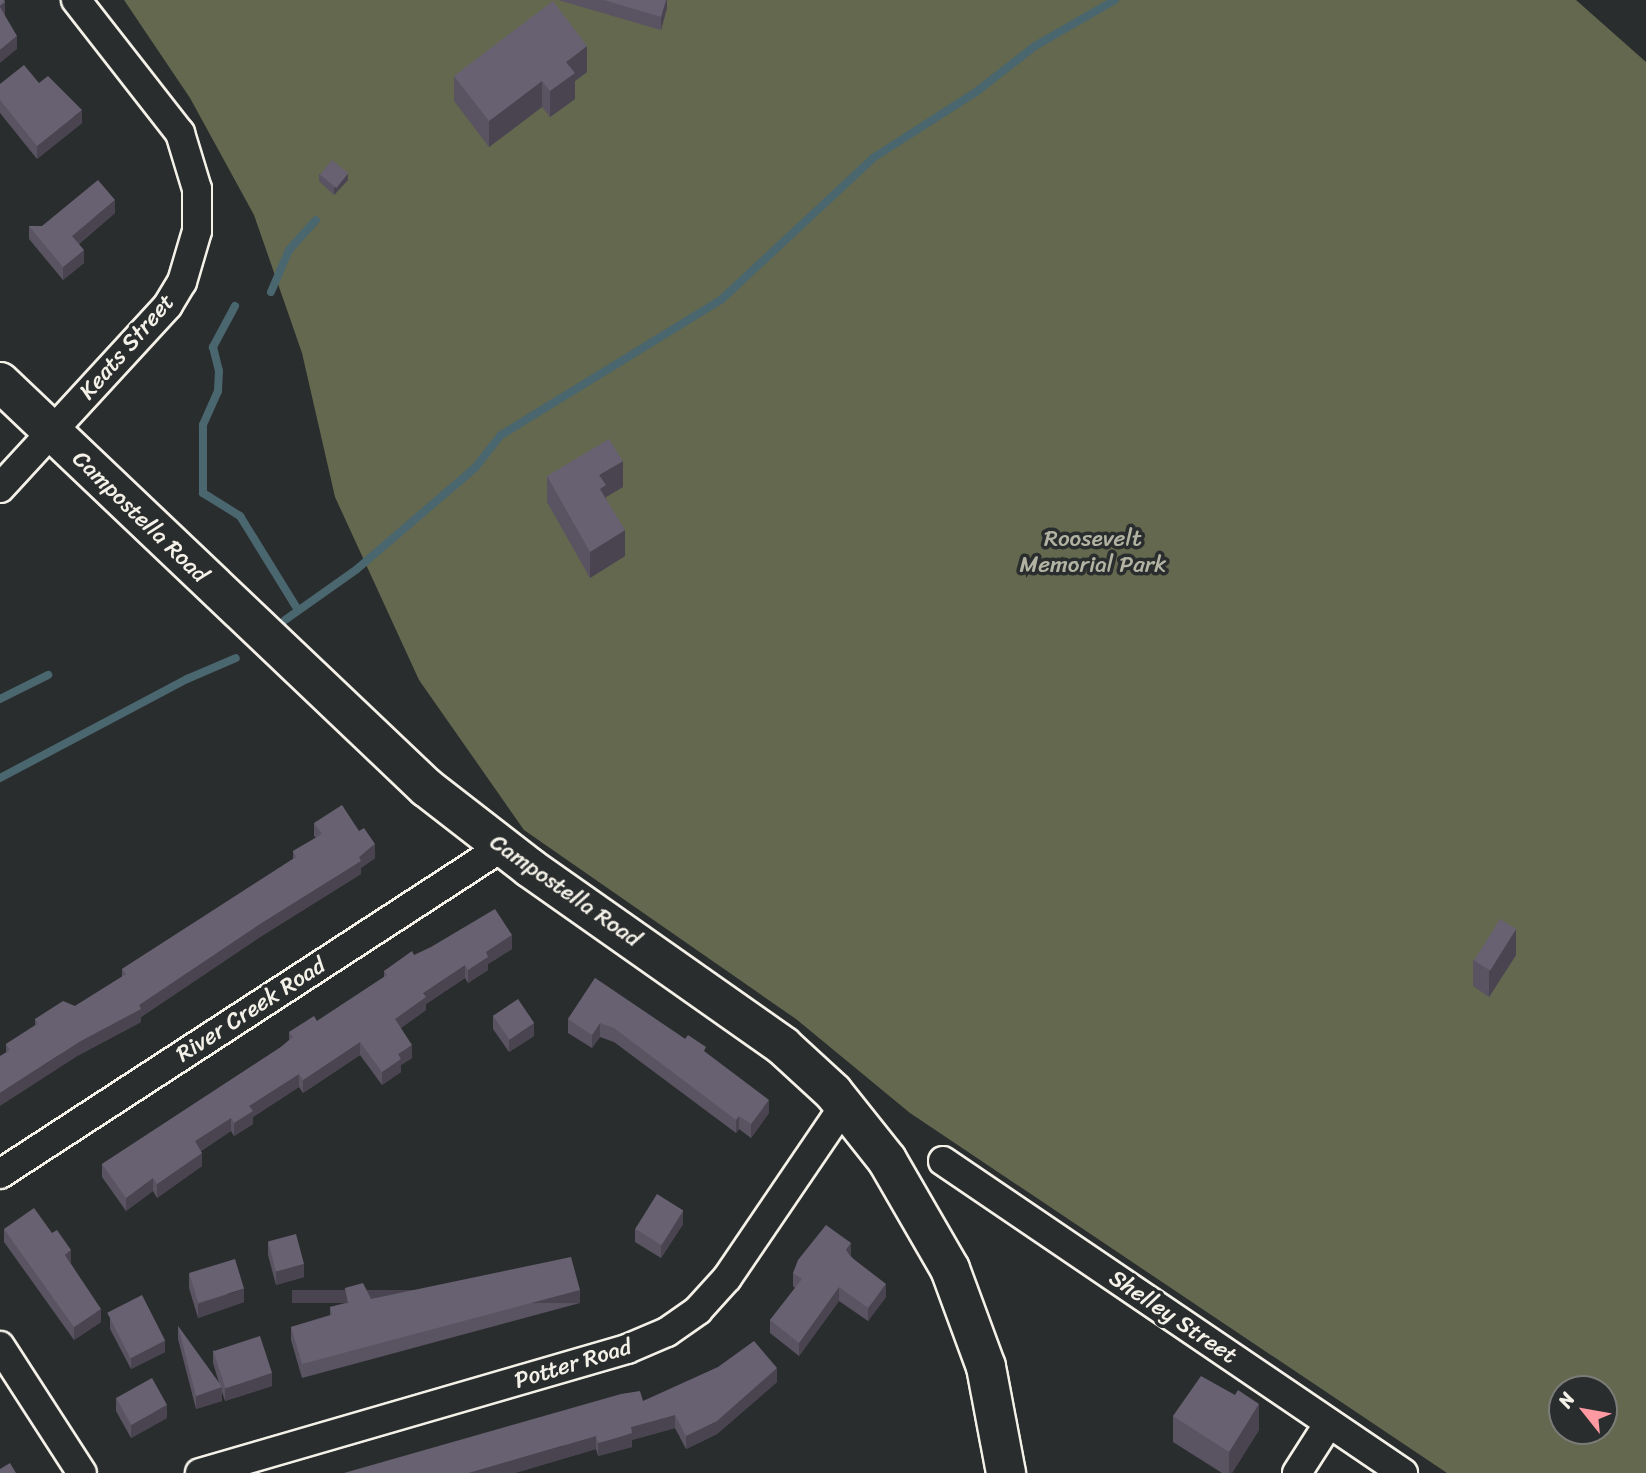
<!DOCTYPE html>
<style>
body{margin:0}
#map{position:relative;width:1646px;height:1473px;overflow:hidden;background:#2a2d2e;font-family:Sriracha,sans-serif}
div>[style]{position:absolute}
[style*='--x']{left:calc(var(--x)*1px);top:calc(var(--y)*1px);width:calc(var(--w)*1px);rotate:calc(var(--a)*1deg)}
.green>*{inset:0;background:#63684e}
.stream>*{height:8px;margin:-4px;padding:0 4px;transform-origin:4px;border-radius:4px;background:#4a666f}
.roads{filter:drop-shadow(2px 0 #f4f1e8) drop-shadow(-2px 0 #f4f1e8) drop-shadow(0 2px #f4f1e8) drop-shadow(0 -2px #f4f1e8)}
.street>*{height:28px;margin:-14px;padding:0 14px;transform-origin:14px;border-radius:14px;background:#2a2d2e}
.secondary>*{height:38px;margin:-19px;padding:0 19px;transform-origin:19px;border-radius:19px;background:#2a2d2e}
.wall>*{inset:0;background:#595362}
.shaded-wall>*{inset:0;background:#494450;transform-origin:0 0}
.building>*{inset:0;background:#686172;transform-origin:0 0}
span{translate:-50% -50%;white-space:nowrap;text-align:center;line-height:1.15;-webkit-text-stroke:7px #2a2d2e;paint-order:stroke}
.street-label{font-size:23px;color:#f4f1e8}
.park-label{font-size:23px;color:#b3b3a3}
.north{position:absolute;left:1548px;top:1375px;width:70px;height:70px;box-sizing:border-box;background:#2a2d2e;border:2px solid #7b7b78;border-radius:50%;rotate:301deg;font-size:19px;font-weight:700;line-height:28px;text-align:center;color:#f4f1e8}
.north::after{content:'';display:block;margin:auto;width:24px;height:32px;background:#ff9aa2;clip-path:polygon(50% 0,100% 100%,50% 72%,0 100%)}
</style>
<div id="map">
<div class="green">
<div style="clip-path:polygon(evenodd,124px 0,1576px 0,1646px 62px,1646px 1473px,1447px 1473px,910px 1113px,796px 1019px,524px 830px,419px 680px,335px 497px,302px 353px,254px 215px,190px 98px,124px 0,1562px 1389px,1604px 1389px,1604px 1431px,1562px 1431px,1562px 1389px)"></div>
</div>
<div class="stream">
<div style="--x:271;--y:292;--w:46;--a:-66.8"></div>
<div style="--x:289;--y:250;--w:40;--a:-48"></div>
<div style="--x:235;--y:306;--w:47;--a:118.2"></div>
<div style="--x:213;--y:347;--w:25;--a:76"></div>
<div style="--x:219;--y:371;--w:20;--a:93"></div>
<div style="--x:218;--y:391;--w:37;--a:114"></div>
<div style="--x:203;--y:425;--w:68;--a:90"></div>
<div style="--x:203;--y:493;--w:44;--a:31.9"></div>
<div style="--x:240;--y:516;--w:110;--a:58.3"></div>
<div style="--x:285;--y:620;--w:88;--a:-35.3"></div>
<div style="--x:357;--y:569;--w:155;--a:-40.6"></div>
<div style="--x:475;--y:468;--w:42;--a:-51.8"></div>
<div style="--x:501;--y:435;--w:259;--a:-31.6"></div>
<div style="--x:722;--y:299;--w:207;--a:-43"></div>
<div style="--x:873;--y:158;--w:122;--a:-32.7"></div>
<div style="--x:976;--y:92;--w:75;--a:-37.9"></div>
<div style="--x:1035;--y:46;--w:92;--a:-29.9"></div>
<div style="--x:0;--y:699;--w:54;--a:-26.6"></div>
<div style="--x:0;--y:778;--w:212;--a:-27.9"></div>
<div style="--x:187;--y:679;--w:53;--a:-23.2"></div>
</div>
<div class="roads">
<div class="street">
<div style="--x:0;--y:488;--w:248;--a:-47.4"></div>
<div style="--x:168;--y:305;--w:27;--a:-59"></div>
<div style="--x:182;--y:282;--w:53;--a:-73.6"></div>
<div style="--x:197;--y:231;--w:42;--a:-90"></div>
<div style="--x:197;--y:189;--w:59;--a:-106.9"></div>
<div style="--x:180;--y:133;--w:169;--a:-128"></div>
<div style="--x:943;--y:1161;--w:556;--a:34.15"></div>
<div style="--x:0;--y:1174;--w:599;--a:-33.08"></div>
<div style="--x:0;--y:1346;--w:151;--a:57.2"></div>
<div style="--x:200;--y:1473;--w:445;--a:-16.2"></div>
<div style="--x:627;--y:1349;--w:43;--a:-23"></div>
<div style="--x:667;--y:1332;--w:38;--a:-35"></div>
<div style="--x:698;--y:1310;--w:43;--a:-47.8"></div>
<div style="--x:727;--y:1278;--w:208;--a:-55.8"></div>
<div style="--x:1297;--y:1473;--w:59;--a:-57.4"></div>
</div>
<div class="secondary">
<div style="--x:0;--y:382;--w:589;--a:43.56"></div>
<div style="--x:427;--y:788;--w:130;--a:37.8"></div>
<div style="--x:530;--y:868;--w:309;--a:35.1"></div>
<div style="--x:783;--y:1046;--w:68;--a:42.6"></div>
<div style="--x:833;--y:1092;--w:87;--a:51.5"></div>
<div style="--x:887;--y:1160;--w:126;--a:60"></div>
<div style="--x:950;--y:1269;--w:104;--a:69.8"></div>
<div style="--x:986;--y:1367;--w:108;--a:79.3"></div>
</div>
</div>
<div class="wall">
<div style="clip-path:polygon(558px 0,667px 0,667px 8px,661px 30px)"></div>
<div style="clip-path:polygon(587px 72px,575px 81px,575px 99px,550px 117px,542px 107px,489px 147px,454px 101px,454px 76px)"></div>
<div style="clip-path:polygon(39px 83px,82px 123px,37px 159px,0 113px,0 84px)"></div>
<div style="clip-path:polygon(319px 174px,348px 180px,334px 195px,319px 181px)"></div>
<div style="clip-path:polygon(115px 213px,79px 244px,84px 263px,63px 280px,29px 239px,29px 226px,42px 226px)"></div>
<div style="clip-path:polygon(547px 476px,623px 487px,606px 497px,606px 498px,625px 556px,590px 578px,547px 502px)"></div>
<div style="clip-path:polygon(314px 823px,375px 858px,361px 868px,361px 874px,260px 937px,141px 1017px,141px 1022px,79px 1055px,6px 1052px,6px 1044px,35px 1025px,35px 1019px,75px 1006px,122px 977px,122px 969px,293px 859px,293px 851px,316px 838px,314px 836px)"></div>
<div style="clip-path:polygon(512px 949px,488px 964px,488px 970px,468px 983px,465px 978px,426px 1004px,426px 1010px,401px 1028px,412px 1058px,401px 1065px,401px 1072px,382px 1085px,360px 1055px,303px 1093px,299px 1087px,253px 1117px,253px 1124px,234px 1136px,231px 1131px,201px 1151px,202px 1166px,157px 1198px,153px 1191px,126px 1211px,102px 1177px,102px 1164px,281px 1047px,289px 1040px,289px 1032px,317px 1021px,384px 977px,384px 971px,414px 955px)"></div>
<div style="clip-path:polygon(1516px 955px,1489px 997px,1473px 986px,1473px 960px)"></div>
<div style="clip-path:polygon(595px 978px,706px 1053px,769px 1113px,751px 1138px,739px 1129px,736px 1133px,614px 1042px,600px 1037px,592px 1048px,568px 1033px,568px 1019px)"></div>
<div style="clip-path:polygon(493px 1015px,534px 1036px,509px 1052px,493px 1029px)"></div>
<div style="clip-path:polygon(683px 1224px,661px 1258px,635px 1242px,635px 1229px)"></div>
<div style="clip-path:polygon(4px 1229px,71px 1264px,101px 1322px,74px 1340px,4px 1242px)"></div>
<div style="clip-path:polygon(268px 1242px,304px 1277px,276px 1285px,268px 1255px)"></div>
<div style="clip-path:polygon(851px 1256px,886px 1297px,868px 1321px,839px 1301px,799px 1356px,770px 1333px,770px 1320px,795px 1288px,793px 1286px,793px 1273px)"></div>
<div style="clip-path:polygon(189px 1274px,244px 1302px,198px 1318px,189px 1288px)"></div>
<div style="clip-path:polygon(345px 1288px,371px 1299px,580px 1303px,302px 1378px,291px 1340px,291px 1327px,330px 1315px,330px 1307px,345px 1303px)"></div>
<div style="clip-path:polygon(110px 1317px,165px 1352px,131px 1369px,110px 1329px)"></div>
<div style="clip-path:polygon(178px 1326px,219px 1383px,213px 1363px,213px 1350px,272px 1386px,225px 1401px,222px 1392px,222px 1401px,196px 1409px,178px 1339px)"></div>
<div style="clip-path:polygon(777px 1382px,717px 1434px,686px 1449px,675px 1428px,632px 1440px,632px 1447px,613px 1452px,598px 1456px,596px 1449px,515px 1473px,643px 1401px)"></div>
<div style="clip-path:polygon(1235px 1395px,1259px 1430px,1232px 1473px,1222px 1473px,1173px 1442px,1173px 1416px)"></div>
<div style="clip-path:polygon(116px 1398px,167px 1418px,131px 1438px,116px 1411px)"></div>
</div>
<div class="shaded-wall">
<div style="clip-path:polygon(666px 0,667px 0,667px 8px,661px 30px,661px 17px)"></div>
<div style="clip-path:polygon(5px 2px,5px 15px,0 19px,0 6px)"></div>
<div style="clip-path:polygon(17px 36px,17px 49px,0 63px,0 50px)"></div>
<div style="clip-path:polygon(587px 46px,587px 72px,575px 81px,575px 99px,550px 117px,550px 91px,566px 62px)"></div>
<div style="clip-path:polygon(542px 81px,542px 107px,489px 147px,489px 121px)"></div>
<div style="clip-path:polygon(82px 110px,82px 123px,37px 159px,37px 146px)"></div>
<div style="clip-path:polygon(348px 173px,348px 180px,334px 195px,334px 188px)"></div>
<div style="clip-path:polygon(115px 200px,115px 213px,72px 249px,72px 236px)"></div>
<div style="clip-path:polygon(84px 250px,84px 263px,63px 280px,63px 267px)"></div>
<div style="clip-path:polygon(623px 461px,623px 487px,606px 497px,606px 511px,600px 514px,599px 475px)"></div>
<div style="clip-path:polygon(625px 530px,625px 556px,590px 578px,590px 552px)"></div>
<div style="clip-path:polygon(375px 844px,375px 858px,361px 868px,361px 874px,260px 937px,141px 1017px,141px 1022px,79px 1055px,0 1106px,0 1093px,79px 1042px,139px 1005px,359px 857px)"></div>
<div style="clip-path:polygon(1516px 929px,1516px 955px,1489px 997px,1489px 971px)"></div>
<div style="clip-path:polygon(512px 935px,512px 949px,488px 964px,488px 970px,468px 983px,468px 970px,486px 952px)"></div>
<div style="clip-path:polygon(465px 965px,465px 978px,426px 1004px,426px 1010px,395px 1032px,395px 1019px,423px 993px)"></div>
<div style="clip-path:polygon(534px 1023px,534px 1036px,509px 1052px,509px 1039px)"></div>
<div style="clip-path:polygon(600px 1023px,600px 1037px,592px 1048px,592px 1035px)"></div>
<div style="clip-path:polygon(360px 1042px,360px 1055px,303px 1093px,303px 1080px)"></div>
<div style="clip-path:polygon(412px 1045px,412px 1058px,401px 1065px,401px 1072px,382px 1085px,382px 1072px,398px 1054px)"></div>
<div style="clip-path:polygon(299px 1074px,299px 1087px,253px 1117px,253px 1124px,234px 1136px,234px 1123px,249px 1106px)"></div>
<div style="clip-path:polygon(769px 1100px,769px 1113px,751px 1138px,751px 1124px)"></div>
<div style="clip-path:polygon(739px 1116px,739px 1129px,736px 1133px,736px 1120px)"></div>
<div style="clip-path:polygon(231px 1118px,231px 1131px,195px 1154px,195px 1141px)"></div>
<div style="clip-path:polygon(202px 1153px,202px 1166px,157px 1198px,157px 1184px)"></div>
<div style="clip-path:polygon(153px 1178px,153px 1191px,126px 1211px,126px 1198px)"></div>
<div style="clip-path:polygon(683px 1210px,683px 1224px,661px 1258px,661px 1245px)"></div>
<div style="clip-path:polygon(851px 1243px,851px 1256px,846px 1264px,846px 1250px)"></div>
<div style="clip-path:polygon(71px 1250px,71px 1264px,65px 1255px)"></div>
<div style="clip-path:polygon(304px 1264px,304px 1277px,276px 1285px,276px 1271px)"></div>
<div style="clip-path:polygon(886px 1284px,886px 1297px,868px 1321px,868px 1308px)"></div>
<div style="clip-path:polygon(839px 1287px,839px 1301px,799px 1356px,799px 1343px)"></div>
<div style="clip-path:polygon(244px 1289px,244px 1302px,198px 1318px,198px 1304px)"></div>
<div style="left:580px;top:1290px;width:13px;height:288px;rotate:90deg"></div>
<div style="clip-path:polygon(101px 1309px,101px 1322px,74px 1340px,74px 1327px)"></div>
<div style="clip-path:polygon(165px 1340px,165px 1352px,131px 1369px,131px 1358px)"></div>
<div style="clip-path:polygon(777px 1368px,777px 1382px,717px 1434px,686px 1449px,686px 1436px)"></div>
<div style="clip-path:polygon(272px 1373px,272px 1386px,225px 1401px,225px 1388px)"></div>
<div style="clip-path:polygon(222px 1387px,222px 1401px,196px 1409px,196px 1396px)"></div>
<div style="clip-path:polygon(1259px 1404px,1259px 1430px,1232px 1473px,1229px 1473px,1229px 1452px)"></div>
<div style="clip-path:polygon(167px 1405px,167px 1418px,131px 1438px,131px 1425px)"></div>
<div style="clip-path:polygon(675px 1415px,675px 1428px,632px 1440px,632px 1447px,598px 1456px,598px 1443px,631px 1427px)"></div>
<div style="clip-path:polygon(596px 1436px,596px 1449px,515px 1473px,469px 1473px)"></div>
</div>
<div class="building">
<div style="clip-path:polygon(0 0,4px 0,5px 2px,0 6px)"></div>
<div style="clip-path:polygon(604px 0,666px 0,661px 17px)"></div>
<div style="clip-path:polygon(553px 1px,587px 46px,566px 62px,575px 73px,550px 91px,542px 81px,489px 121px,454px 76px)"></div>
<div style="clip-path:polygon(0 7px,17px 36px,0 50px)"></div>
<div style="clip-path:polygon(24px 65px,39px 83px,48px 76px,82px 110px,37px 146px,0 100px,0 84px)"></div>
<div style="left:332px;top:160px;width:21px;height:19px;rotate:39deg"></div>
<div style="clip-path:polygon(98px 180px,115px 200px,72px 236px,84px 250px,63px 267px,29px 226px,42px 226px)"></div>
<div style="clip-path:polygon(609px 439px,623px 461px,599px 475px,606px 485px,600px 489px,625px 530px,590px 552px,547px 476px)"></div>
<div style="clip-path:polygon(342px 805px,359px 831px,364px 828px,375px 844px,359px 857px,361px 861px,260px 924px,139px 1005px,141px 1009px,79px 1042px,0 1093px,0 1056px,10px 1050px,6px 1044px,38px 1024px,35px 1019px,63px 1001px,75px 1006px,126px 974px,122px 969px,296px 857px,293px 851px,322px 834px,314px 823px)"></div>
<div style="clip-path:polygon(495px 909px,512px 935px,486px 952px,488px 957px,468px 970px,465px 965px,423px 993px,426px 997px,395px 1019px,412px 1045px,398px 1054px,401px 1059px,382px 1072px,360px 1042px,303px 1080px,299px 1074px,249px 1106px,253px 1111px,234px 1123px,231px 1118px,195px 1141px,202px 1153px,157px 1184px,153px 1178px,126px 1198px,102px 1164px,281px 1047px,293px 1037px,289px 1032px,314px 1016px,317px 1021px,387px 975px,384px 971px,412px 951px,414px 955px,431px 947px)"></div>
<div style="left:1500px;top:919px;width:19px;height:49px;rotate:32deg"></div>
<div style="clip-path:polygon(595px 978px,685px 1039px,688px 1035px,706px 1047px,704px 1051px,769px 1100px,751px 1124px,739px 1116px,736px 1120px,614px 1028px,600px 1023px,592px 1035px,568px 1019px)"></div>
<div style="left:518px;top:999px;width:29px;height:30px;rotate:56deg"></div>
<div style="left:657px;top:1194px;width:31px;height:41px;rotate:32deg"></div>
<div style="clip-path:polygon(34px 1208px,52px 1233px,57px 1230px,71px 1250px,65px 1255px,101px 1309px,74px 1327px,4px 1229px)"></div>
<div style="clip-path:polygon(826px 1225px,851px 1243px,846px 1250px,851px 1257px,886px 1284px,868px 1308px,839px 1287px,799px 1343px,770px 1320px,802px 1279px,793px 1273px,798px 1260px)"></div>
<div style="left:296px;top:1234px;width:31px;height:29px;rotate:75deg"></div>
<div style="clip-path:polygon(571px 1257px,580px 1290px,302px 1364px,291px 1327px,332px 1315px,330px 1307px,348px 1303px,345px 1288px,363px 1283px,371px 1299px)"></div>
<div style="left:235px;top:1259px;width:31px;height:48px;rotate:73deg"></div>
<div style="left:142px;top:1295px;width:51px;height:39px;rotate:63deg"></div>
<div style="clip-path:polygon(178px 1326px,222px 1387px,196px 1396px)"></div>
<div style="left:260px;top:1336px;width:39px;height:49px;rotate:72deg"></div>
<div style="clip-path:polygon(754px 1341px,777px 1368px,717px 1421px,686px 1436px,675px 1415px,631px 1427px,632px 1433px,613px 1439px,598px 1443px,596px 1436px,469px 1473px,344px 1473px,621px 1394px,640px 1391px,643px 1401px,718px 1367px)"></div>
<div style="clip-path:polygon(1201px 1376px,1235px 1395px,1238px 1390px,1259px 1404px,1229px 1452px,1173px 1416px)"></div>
<div style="left:152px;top:1378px;width:31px;height:41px;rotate:61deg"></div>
<div style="clip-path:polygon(10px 1463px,16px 1473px,0 1473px,0 1469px)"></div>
</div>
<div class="street-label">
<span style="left:127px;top:347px;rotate:-49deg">Keats Street</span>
<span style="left:140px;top:517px;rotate:44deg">Campostella Road</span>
<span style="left:565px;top:891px;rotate:35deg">Campostella Road</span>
<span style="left:251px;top:1010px;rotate:-33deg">River Creek Road</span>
<span style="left:1173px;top:1317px;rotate:34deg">Shelley Street</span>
<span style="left:573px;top:1364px;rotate:-17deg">Potter Road</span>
</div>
<div class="park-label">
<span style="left:1093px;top:552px">Roosevelt<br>Memorial Park</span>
</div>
<div class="north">N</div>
</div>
